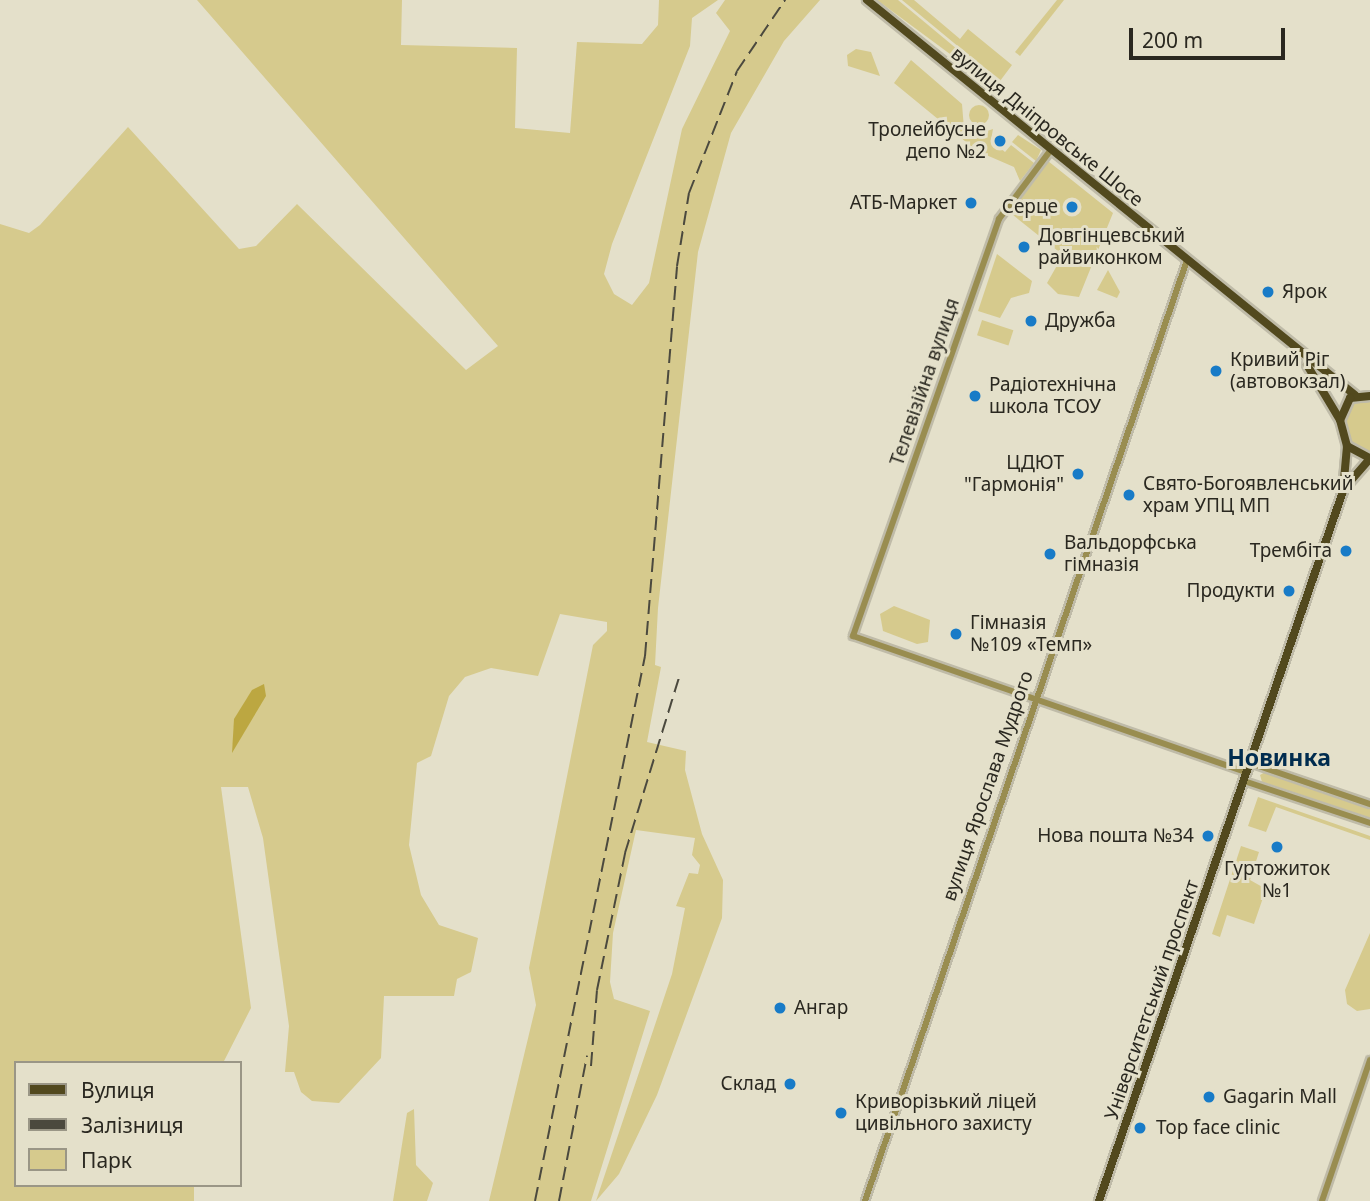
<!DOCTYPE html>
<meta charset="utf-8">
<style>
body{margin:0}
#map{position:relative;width:1370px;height:1201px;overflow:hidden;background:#e4e0ca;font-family:"Noto Sans",sans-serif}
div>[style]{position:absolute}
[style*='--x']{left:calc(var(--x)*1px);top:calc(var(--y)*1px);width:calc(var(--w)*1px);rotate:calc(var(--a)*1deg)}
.green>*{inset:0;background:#d6ca8d;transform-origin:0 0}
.round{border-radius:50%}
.water>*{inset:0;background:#bca741}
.roads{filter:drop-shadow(2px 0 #bfbba8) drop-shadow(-2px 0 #bfbba8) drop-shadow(0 2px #bfbba8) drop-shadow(0 -2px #bfbba8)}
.minor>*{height:6px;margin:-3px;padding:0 3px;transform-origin:3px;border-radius:3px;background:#998d50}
.major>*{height:8px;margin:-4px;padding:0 4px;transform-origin:4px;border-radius:4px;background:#52491e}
.rail>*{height:2px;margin-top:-1px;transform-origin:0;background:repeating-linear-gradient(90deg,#4b493e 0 14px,transparent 0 21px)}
.dots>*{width:19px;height:19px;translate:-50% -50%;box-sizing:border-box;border:4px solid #e4e0ca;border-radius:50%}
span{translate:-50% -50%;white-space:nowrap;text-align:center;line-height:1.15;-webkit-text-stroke:6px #e4e0ca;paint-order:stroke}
.street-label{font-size:19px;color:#2a2820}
.poi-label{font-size:19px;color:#2a2820}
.right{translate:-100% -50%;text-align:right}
.left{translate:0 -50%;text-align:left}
.quarter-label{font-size:23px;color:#002c4f;font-weight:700}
.legend{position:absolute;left:14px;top:1061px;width:228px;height:126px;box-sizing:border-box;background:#e4e0ca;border:2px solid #9a9686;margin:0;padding:9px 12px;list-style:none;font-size:21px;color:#2a2820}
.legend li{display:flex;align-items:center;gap:14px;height:35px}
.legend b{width:35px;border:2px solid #9a9686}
.scale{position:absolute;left:1129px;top:28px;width:156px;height:32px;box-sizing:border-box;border:4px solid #2a2820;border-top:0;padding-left:9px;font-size:21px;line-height:24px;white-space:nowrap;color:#2a2820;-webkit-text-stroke:5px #e4e0ca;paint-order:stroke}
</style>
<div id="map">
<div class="green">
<div style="clip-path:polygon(197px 0,402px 0,401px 45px,517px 48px,515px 128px,570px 133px,577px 42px,642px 44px,658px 25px,659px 0,718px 0,692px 18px,690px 46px,612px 244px,604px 274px,614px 294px,632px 305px,649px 283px,682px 129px,730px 31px,716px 13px,725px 0,820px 0,784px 41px,731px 133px,698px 252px,658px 608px,655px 665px,661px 667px,647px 742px,686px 751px,685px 770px,702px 834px,723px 880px,722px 918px,657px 1095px,619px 1174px,596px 1201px,672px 974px,685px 908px,676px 906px,689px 873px,698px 874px,700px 865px,692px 855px,695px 838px,636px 830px,613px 933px,610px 982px,614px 999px,650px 1011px,591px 1201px,489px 1201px,536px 1005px,529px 968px,593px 645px,607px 631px,607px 622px,560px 614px,538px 676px,491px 668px,465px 677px,449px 696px,431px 756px,417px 763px,409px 845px,421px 895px,439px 925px,478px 938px,471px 972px,457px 979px,454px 996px,384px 996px,381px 1058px,339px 1103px,312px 1101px,301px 1092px,294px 1072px,285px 1072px,289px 1026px,263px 838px,248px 787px,221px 787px,251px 1008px,223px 1063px,16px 1063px,16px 1185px,194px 1185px,194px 1201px,0 1201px,0 224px,29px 233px,40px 225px,128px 127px,239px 249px,256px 246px,297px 204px,466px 370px,498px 346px)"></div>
<div style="clip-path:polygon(877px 0,898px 0,981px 69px,977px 74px)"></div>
<div style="clip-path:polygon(902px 0,914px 0,960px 39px,968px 29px,1012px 65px,1000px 81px)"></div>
<div style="clip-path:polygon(1057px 0,1064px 0,1020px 56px,1015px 52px)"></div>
<div style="clip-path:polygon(856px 49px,871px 52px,880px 76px,848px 66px,847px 55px)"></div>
<div style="clip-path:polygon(911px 60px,962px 104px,964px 129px,978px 134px,993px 129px,991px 140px,1005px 152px,1011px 145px,1034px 163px,1020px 181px,1014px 167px,977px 151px,894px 83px)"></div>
<div class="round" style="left:969px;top:105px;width:20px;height:20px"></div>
<div style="clip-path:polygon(1018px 135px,1041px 150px,1036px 161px,1012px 142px)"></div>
<div style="clip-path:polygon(1048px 161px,1113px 213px,1079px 297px,1058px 294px,1047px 283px,1063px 255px,1008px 211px)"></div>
<div style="clip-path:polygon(997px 254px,1032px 281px,1029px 293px,1011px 298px,1000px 318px,978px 311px)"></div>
<div style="clip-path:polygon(1108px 270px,1120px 292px,1117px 298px,1097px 290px)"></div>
<div style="left:982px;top:320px;width:33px;height:16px;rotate:18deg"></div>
<div style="clip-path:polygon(1370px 400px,1370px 452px,1366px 452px,1352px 444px,1344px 418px,1352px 403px)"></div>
<div style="clip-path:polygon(894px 606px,930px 620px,928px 642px,917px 644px,883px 631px,880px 614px)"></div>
<div style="clip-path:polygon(1267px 771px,1370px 807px,1370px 819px,1262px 782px,1260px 775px)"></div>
<div style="clip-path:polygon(1258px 797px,1370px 836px,1370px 840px,1276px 807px,1266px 832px,1248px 826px)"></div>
<div style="clip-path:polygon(1241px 846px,1259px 852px,1250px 880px,1266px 889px,1254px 924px,1227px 915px,1220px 937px,1212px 934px)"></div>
<div style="clip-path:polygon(1370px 933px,1370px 1009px,1357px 1011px,1347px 1004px,1345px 990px)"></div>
<div style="clip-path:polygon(414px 1109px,416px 1165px,433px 1183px,427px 1201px,393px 1201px,407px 1113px)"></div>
</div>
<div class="water">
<div style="clip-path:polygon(264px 684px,266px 696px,232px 753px,234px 719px,252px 690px)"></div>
</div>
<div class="roads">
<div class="minor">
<div style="--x:1050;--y:151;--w:85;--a:126.9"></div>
<div style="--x:999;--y:219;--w:442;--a:109.3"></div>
<div style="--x:853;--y:636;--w:416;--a:19.1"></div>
<div style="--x:1250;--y:763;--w:127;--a:18.9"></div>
<div style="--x:1244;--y:781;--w:133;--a:18.4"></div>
<div style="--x:865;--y:1201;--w:991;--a:-71.11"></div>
<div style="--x:1322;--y:1201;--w:149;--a:-71.2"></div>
</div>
<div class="major">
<div style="--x:867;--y:0;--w:628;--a:38.99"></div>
<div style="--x:1307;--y:365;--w:64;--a:59"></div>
<div style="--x:1370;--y:396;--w:20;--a:174"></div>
<div style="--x:1350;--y:398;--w:24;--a:114"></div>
<div style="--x:1340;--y:420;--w:27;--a:75"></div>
<div style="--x:1347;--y:446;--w:26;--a:28"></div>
<div style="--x:1347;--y:485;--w:35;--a:-49"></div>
<div style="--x:1099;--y:1201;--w:751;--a:-71.03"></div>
<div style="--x:1343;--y:491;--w:45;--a:-84.9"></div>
</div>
</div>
<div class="rail">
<div style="--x:591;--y:1066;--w:76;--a:-85.5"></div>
<div style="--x:597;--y:990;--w:140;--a:-78.4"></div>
<div style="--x:625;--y:853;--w:183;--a:-72.9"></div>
<div style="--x:535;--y:1201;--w:556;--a:-78.59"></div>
<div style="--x:645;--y:656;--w:391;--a:-85.3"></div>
<div style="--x:677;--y:266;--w:74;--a:-80.7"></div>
<div style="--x:689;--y:193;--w:131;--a:-68.5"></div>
<div style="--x:737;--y:71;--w:86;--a:-55.9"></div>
<div style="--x:559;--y:1201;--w:148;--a:-79.1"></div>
</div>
<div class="dots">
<div style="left:1000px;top:141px;background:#187bc7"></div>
<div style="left:971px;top:203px;background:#187bc7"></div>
<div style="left:1072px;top:207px;background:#187bc7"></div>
<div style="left:1024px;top:247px;background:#187bc7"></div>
<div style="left:1268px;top:292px;background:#187bc7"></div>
<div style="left:1031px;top:321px;background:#187bc7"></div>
<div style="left:1216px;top:371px;background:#187bc7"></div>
<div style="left:975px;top:396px;background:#187bc7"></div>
<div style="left:1078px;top:474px;background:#187bc7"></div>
<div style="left:1129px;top:495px;background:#187bc7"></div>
<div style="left:1346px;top:551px;background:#187bc7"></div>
<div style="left:1050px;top:554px;background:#187bc7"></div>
<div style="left:1289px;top:591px;background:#187bc7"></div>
<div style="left:956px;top:634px;background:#187bc7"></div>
<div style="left:1208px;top:836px;background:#187bc7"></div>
<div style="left:1277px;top:847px;background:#187bc7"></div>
<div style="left:780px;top:1008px;background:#187bc7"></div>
<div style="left:790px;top:1084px;background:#187bc7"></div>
<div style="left:1209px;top:1097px;background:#187bc7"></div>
<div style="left:841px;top:1113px;background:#187bc7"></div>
<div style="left:1140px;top:1128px;background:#187bc7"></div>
</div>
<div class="street-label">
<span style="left:1047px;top:127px;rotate:39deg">вулиця Дніпровське Шосе</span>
<span style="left:925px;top:382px;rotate:-71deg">Телевізійна вулиця</span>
<span style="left:988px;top:786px;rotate:-71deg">вулиця Ярослава Мудрого</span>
<span style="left:1152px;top:1000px;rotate:-71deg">Університетський проспект</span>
</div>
<div class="poi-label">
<span class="right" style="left:986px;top:141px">Тролейбусне<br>депо №2</span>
<span class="right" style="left:957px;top:203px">АТБ-Маркет</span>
<span class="right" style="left:1058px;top:207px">Серце</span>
<span class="left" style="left:1038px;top:247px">Довгінцевський<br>райвиконком</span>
<span class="left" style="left:1282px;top:292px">Ярок</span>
<span class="left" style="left:1045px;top:321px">Дружба</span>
<span class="left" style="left:1230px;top:371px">Кривий Ріг<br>(автовокзал)</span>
<span class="left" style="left:989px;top:396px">Радіотехнічна<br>школа ТСОУ</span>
<span class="right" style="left:1064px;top:474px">ЦДЮТ<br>"Гармонія"</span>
<span class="left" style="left:1143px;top:495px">Свято-Богоявленський<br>храм УПЦ МП</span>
<span class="left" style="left:1064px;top:554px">Вальдорфська<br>гімназія</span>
<span class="right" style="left:1332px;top:551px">Трембіта</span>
<span class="right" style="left:1275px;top:591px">Продукти</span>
<span class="left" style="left:970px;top:634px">Гімназія<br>№109 «Темп»</span>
<span class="right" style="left:1194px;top:836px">Нова пошта №34</span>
<span style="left:1277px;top:880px">Гуртожиток<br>№1</span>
<span class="left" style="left:794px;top:1008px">Ангар</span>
<span class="right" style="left:776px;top:1084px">Склад</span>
<span class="left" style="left:1223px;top:1097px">Gagarin Mall</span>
<span class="left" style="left:855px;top:1113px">Криворізький ліцей<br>цивільного захисту</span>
<span class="left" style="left:1156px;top:1128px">Top face clinic</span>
</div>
<div class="quarter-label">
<span style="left:1279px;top:757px">Новинка</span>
</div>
<ul class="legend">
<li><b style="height:9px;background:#52491e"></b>Вулиця</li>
<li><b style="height:9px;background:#4b493e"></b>Залізниця</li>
<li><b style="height:19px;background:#d6ca8d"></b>Парк</li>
</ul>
<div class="scale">200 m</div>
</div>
